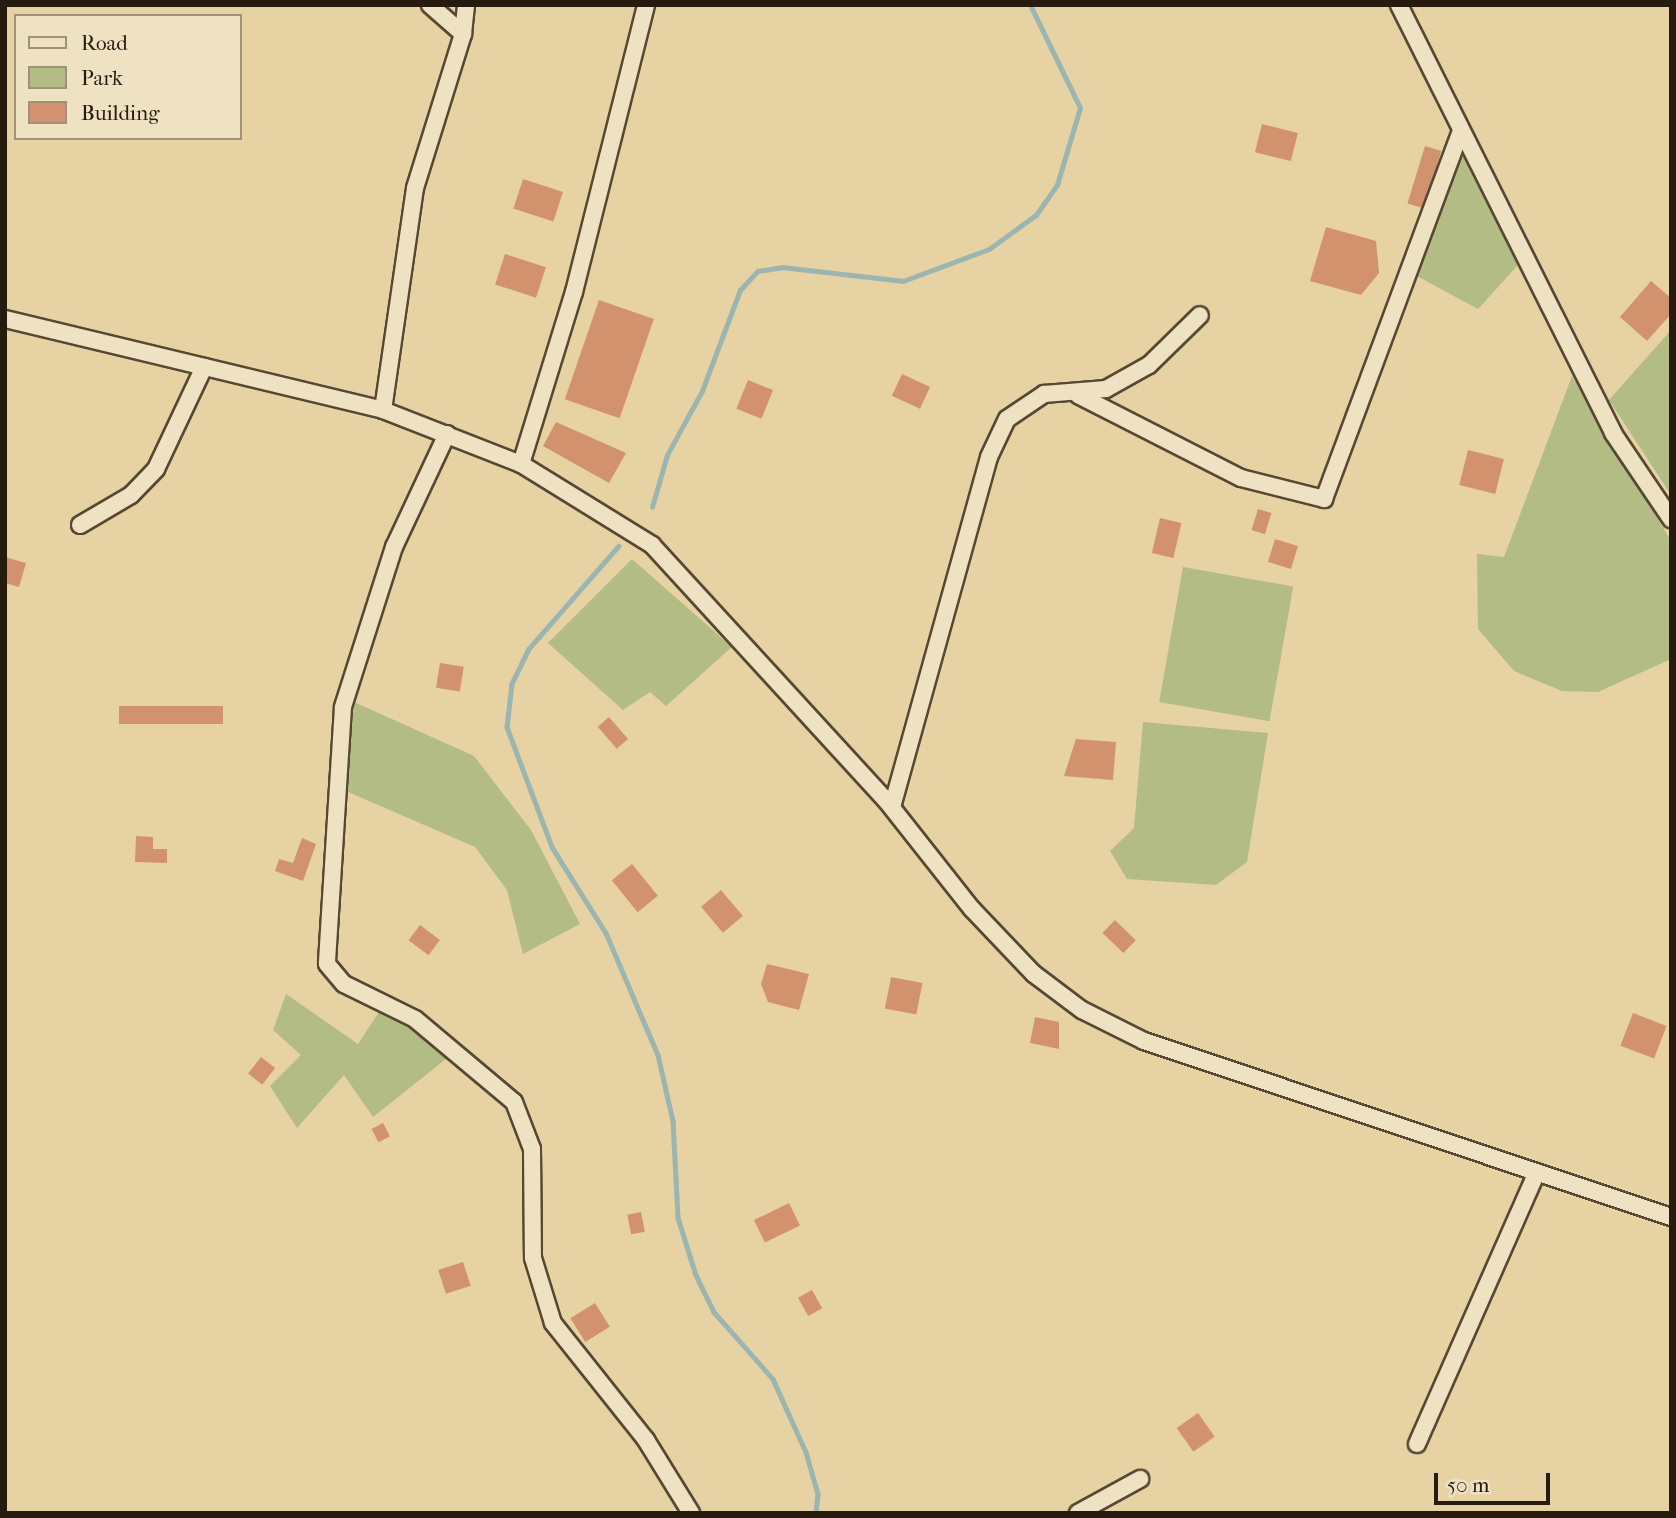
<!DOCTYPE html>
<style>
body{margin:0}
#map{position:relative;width:1676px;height:1518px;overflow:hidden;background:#e7d2a3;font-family:"IM FELL French Canon",serif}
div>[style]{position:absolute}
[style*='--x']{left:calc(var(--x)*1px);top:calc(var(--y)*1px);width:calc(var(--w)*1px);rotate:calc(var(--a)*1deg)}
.green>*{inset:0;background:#b4bc86;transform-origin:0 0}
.stream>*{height:4.5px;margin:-2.25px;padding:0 2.25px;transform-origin:2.25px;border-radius:2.25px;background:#9bb5b1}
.building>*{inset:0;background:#d2926e;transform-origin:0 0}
.roads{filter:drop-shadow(2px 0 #574833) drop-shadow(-2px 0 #574833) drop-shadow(0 2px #574833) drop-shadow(0 -2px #574833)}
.minor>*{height:16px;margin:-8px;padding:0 8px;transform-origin:8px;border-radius:8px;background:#efe2c3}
span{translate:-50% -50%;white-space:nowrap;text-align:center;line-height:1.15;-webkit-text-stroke:7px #efe2c3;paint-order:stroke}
.frame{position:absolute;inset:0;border:7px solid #271a0e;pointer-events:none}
.legend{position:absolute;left:14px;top:14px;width:228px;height:126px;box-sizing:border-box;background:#efe2c3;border:2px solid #9f927b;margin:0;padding:9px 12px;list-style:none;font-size:21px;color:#271a0e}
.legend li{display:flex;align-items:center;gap:14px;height:35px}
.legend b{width:35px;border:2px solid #9f927b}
.scale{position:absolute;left:1434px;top:1473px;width:116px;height:32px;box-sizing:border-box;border:4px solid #271a0e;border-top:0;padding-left:9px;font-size:21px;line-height:24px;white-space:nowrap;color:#271a0e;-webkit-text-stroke:5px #efe2c3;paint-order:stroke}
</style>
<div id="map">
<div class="green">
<div style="clip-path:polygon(1466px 157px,1519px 264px,1478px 309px,1415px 275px,1459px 159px)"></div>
<div style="clip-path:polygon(1671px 330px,1671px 495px,1609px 400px)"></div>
<div style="clip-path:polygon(1572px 376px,1671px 541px,1671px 659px,1598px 692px,1562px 691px,1514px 671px,1478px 629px,1477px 554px,1504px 557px)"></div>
<div style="clip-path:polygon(632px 559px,732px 647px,666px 706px,650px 692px,623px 710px,548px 643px)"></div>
<div style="left:1183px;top:567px;width:112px;height:137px;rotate:10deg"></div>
<div style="clip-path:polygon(354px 702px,474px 756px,531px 830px,580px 924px,523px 954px,507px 890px,475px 847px,346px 791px)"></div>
<div style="clip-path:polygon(1143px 722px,1268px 733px,1247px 862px,1216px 885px,1127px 879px,1110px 851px,1134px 828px)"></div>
<div style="clip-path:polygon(286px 994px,358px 1044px,381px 1009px,451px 1055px,373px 1117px,344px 1075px,297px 1128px,270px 1086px,301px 1055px,273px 1030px)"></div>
</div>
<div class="stream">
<div style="--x:652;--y:507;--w:54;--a:-73.9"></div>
<div style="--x:667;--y:455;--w:73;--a:-61.3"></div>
<div style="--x:702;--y:391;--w:108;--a:-69.4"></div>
<div style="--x:740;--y:290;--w:26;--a:-47"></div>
<div style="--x:758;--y:271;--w:24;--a:-9"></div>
<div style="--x:782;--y:267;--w:122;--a:6.6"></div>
<div style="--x:903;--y:281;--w:92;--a:-20.4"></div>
<div style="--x:989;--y:249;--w:58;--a:-35.9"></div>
<div style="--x:1036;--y:215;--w:37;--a:-55"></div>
<div style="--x:1057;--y:185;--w:80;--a:-73.4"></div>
<div style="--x:1080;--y:108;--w:114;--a:-115.9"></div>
<div style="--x:619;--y:546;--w:137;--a:131.1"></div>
<div style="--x:529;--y:649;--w:39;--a:116"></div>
<div style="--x:512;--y:684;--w:43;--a:96.6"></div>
<div style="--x:507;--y:727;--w:128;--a:69.4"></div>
<div style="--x:552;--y:847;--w:102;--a:57.9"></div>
<div style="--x:606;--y:933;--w:133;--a:66.9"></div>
<div style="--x:658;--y:1055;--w:68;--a:77.2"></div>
<div style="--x:673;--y:1121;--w:97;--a:87"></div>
<div style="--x:678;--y:1218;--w:60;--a:72.5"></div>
<div style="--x:696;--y:1275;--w:41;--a:64.1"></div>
<div style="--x:714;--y:1312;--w:89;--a:48.6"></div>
<div style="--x:773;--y:1379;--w:80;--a:65.7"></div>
<div style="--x:806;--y:1452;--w:44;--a:74.1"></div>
<div style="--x:818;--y:1494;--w:19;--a:96"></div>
</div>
<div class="building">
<div style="left:1262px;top:124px;width:37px;height:29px;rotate:14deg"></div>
<div style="left:1425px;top:146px;width:17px;height:60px;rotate:17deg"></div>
<div style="left:523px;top:179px;width:42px;height:31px;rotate:18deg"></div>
<div style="clip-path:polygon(1326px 227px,1376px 241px,1379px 273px,1361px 295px,1310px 281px)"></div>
<div style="left:505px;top:254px;width:43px;height:32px;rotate:18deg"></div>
<div style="clip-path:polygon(1651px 281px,1671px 298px,1671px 314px,1647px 341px,1620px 317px)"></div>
<div style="left:599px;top:300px;width:58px;height:105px;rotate:19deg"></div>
<div style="left:902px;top:374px;width:31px;height:24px;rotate:25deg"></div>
<div style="left:748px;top:380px;width:27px;height:31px;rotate:22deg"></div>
<div style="clip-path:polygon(556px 422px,626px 453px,609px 483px,543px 446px)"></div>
<div style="left:1468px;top:450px;width:37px;height:36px;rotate:14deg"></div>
<div style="left:1258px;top:509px;width:14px;height:22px;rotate:17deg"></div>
<div style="left:1160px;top:518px;width:22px;height:36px;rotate:13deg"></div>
<div style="left:1275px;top:539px;width:24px;height:24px;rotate:17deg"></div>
<div style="clip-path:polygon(5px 557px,26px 563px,19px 587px,5px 583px)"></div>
<div style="left:440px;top:663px;width:24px;height:25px;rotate:9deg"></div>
<div style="left:119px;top:706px;width:104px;height:18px"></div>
<div style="left:609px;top:717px;width:29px;height:15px;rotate:49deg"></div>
<div style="clip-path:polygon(1076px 739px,1116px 742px,1113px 780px,1064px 776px)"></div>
<div style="clip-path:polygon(136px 836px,153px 837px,153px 849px,167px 849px,167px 863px,135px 862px)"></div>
<div style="clip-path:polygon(302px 838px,316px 844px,303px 881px,275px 871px,279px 859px,293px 863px)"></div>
<div style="left:632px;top:864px;width:41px;height:26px;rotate:51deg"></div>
<div style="left:721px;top:890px;width:34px;height:26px;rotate:50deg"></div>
<div style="left:1115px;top:920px;width:29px;height:18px;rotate:44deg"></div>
<div style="left:420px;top:925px;width:25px;height:19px;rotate:37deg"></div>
<div style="clip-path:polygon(767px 964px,809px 974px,799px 1010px,768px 1002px,761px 984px)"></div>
<div style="left:891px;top:977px;width:32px;height:32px;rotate:11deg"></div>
<div style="left:1633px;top:1013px;width:36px;height:35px;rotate:21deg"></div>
<div style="clip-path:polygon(1035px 1017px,1059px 1022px,1059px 1049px,1030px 1043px)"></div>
<div style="left:261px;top:1057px;width:18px;height:21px;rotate:38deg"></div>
<div style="left:383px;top:1123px;width:15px;height:13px;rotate:62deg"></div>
<div style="left:789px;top:1203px;width:25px;height:39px;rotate:64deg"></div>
<div style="left:641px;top:1212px;width:20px;height:14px;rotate:79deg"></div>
<div style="left:463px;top:1262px;width:25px;height:26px;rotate:72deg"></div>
<div style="left:812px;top:1290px;width:21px;height:16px;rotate:61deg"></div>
<div style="left:595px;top:1303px;width:28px;height:29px;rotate:58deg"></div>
<div style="left:1198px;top:1413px;width:29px;height:26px;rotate:55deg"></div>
</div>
<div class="roads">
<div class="minor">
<div style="--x:430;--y:5;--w:44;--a:41.3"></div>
<div style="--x:1399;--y:5;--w:479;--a:63.4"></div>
<div style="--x:1613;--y:433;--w:104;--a:56"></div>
<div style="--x:5;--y:319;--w:389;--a:13.5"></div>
<div style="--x:383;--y:410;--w:148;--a:21.4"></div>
<div style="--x:521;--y:464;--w:154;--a:31.7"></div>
<div style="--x:652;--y:545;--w:345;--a:47.5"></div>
<div style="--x:885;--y:799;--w:140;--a:51.7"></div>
<div style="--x:972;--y:909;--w:90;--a:46.4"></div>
<div style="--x:1034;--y:974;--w:60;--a:36.9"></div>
<div style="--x:1082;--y:1010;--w:69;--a:26.6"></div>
<div style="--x:1144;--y:1041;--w:556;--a:18.47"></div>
<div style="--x:1078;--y:395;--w:183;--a:27"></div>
<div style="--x:1241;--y:478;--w:86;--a:14.2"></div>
<div style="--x:1324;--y:499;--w:390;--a:-69.6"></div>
<div style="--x:383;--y:410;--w:224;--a:-81.8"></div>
<div style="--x:415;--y:188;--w:161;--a:-72.7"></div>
<div style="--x:463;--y:34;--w:29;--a:-84"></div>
<div style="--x:447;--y:434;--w:125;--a:115.1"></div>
<div style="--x:394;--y:547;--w:168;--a:107.7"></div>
<div style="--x:343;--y:707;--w:257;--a:93.6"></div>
<div style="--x:327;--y:964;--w:26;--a:50"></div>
<div style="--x:344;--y:984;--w:79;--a:26.2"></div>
<div style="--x:415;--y:1019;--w:129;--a:40"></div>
<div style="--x:514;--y:1102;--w:50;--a:69"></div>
<div style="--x:532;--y:1149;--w:109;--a:89.5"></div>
<div style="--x:533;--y:1258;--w:68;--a:72.9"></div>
<div style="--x:553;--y:1323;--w:149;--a:51.5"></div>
<div style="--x:646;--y:1440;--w:86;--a:58.3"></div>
<div style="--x:521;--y:464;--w:180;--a:-72.9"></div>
<div style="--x:574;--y:292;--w:296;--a:-75.9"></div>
<div style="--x:80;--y:525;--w:59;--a:-30.5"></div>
<div style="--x:131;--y:495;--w:36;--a:-46"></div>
<div style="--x:156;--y:469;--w:113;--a:-64.8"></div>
<div style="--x:892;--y:807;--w:363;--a:-74.5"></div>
<div style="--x:989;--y:457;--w:42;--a:-64.7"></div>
<div style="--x:1007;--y:419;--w:45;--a:-34"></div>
<div style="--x:1044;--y:394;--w:62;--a:-4.6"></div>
<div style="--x:1106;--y:389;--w:49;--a:-29.2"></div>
<div style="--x:1149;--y:365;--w:71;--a:-44.4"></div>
<div style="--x:1417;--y:1444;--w:297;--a:-66.2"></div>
<div style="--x:1078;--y:1513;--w:71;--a:-28.7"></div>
</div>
</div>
<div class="frame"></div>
<ul class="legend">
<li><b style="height:9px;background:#efe2c3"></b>Road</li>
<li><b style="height:19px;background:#b4bc86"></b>Park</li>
<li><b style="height:19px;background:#d2926e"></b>Building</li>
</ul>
<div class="scale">50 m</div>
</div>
